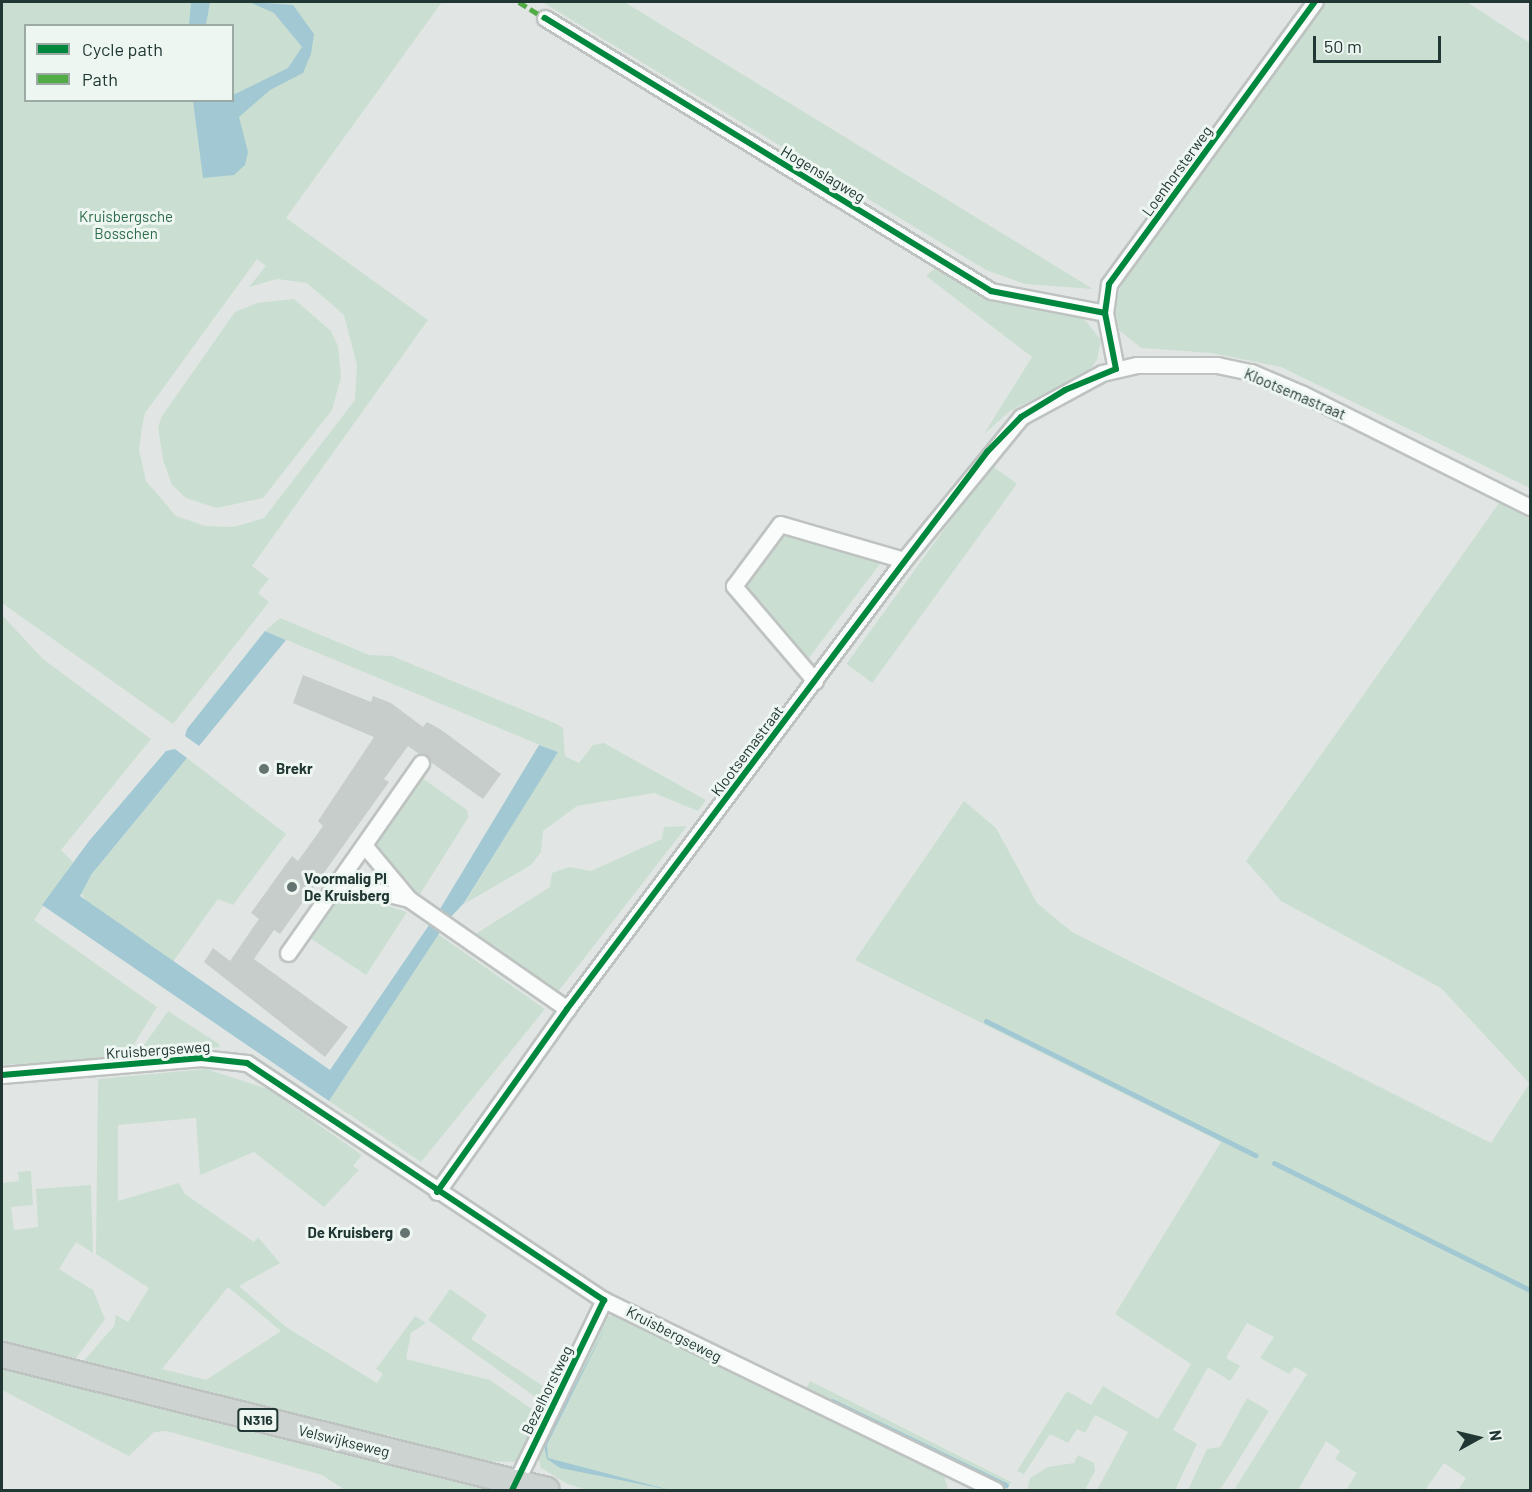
<!DOCTYPE html>
<style>
body{margin:0}
#map{position:relative;width:1532px;height:1492px;overflow:hidden;background:#e1e6e4;font-family:Barlow,sans-serif}
div>[style]{position:absolute}
[style*='--x']{left:calc(var(--x)*1px);top:calc(var(--y)*1px);width:calc(var(--w)*1px);rotate:calc(var(--a)*1deg)}
.green>*{inset:0;background:#cadfd2;transform-origin:0 0}
.water>*{inset:0;background:#a2c9d3}
.stream>*{height:5px;margin:-2.5px;padding:0 2.5px;transform-origin:2.5px;border-radius:2.5px;background:#a2c9d3}
.building>*{inset:0;background:#c7cdcb}
.roads{filter:drop-shadow(2px 0 #bec3c1) drop-shadow(-2px 0 #bec3c1) drop-shadow(0 2px #bec3c1) drop-shadow(0 -2px #bec3c1)}
.minor>*{height:15px;margin:-7.5px;padding:0 7.5px;transform-origin:7.5px;border-radius:7.5px;background:#fafbfb}
.primary>*{height:24px;margin:-12px;padding:0 12px;transform-origin:12px;border-radius:12px;background:#ccd3d1}
.quiet>*{height:4.5px;margin-top:-2.25px;transform-origin:0;background:repeating-linear-gradient(90deg,#52ac45 0 9px,transparent 0 13.5px)}
.cycleway>*{height:6px;margin:-3px;padding:0 3px;transform-origin:3px;border-radius:3px;background:#00873e}
.dots>*{width:16px;height:16px;translate:-50% -50%;box-sizing:border-box;border:3px solid #eef6f2;border-radius:50%}
span{translate:-50% -50%;white-space:nowrap;text-align:center;line-height:1.15;-webkit-text-stroke:6px #eef6f2;paint-order:stroke}
.shield-label span{padding:2px 4px;background:#eef6f2;border:2px solid;border-radius:4px;-webkit-text-stroke-width:0}
.shield-label{font-size:14px;color:#203733;font-weight:700}
.street-label{font-size:15px;color:#203733}
.park-label{font-size:15px;color:#2d6c4a}
.poi-label{font-size:15px;color:#203733;font-weight:700}
.left{translate:0 -50%;text-align:left}
.right{translate:-100% -50%;text-align:right}
.frame{position:absolute;inset:0;border:3px solid #203733;pointer-events:none}
.legend{position:absolute;left:24px;top:24px;width:210px;height:78px;box-sizing:border-box;background:#eef6f2;border:2px solid #9caaa6;margin:0;padding:8px 10px;list-style:none;font-size:18px;color:#203733}
.legend li{display:flex;align-items:center;gap:12px;height:30px}
.legend b{width:30px;border:2px solid #9caaa6}
.north{position:absolute;left:1448px;top:1408px;width:60px;height:60px;-webkit-text-stroke:4px #eef6f2;paint-order:stroke;rotate:82deg;font-size:16px;font-weight:700;line-height:24px;text-align:center;color:#203733}
.north::after{content:'';display:block;margin:auto;width:21px;height:27px;background:#203733;clip-path:polygon(50% 0,100% 100%,50% 72%,0 100%)}
.scale{position:absolute;left:1313px;top:36px;width:128px;height:27px;box-sizing:border-box;border:3px solid #203733;border-top:0;padding-left:8px;font-size:18px;line-height:21px;white-space:nowrap;color:#203733;-webkit-text-stroke:4px #eef6f2;paint-order:stroke}
</style>
<div id="map">
<div class="green">
<div style="clip-path:polygon(evenodd,2px 2px,442px 2px,286px 218px,428px 320px,252px 566px,269px 579px,258px 593px,269px 602px,173px 724px,2px 603px,2px 2px,26px 26px,232px 26px,232px 100px,26px 100px,26px 26px,2px 2px,257px 259px,266px 266px,249px 287px,277px 279px,307px 283px,344px 315px,357px 365px,355px 400px,264px 518px,234px 527px,205px 526px,176px 516px,146px 481px,139px 450px,142px 427px,145px 413px,257px 259px)"></div>
<div style="clip-path:polygon(542px 2px,636px 2px,626px 3px,1093px 289px,1025px 284px,986px 270px)"></div>
<div style="clip-path:polygon(1326px 2px,1467px 2px,1530px 43px,1530px 488px,1281px 367px,1212px 353px,1141px 348px,1119px 330px,1114px 303px,1125px 278px)"></div>
<div style="clip-path:polygon(937px 266px,1008px 304px,1082px 316px,1101px 340px,1097px 360px,1090px 370px,1010px 411px,984px 434px,1032px 357px,926px 276px)"></div>
<div style="clip-path:polygon(294px 299px,331px 331px,338px 346px,341px 377px,332px 410px,263px 498px,217px 508px,186px 498px,172px 485px,163px 460px,158px 427px,162px 416px,235px 312px,257px 303px)"></div>
<div style="left:991px;top:465px;width:32px;height:246px;rotate:36deg"></div>
<div style="clip-path:polygon(1499px 503px,1530px 519px,1529px 1083px,1441px 988px,1281px 901px,1246px 861px)"></div>
<div style="clip-path:polygon(782px 532px,883px 560px,808px 659px,748px 589px,748px 580px)"></div>
<div style="clip-path:polygon(2px 615px,43px 659px,151px 739px,61px 850px,73px 862px,34px 920px,157px 1007px,126px 1057px,2px 1065px)"></div>
<div style="clip-path:polygon(280px 618px,369px 655px,392px 656px,557px 724px,563px 728px,565px 756px,579px 763px,593px 745px,604px 743px,706px 800px,698px 811px,654px 793px,577px 806px,543px 831px,541px 852px,531px 865px,464px 904px,557px 752px,265px 631px)"></div>
<div style="clip-path:polygon(187px 758px,286px 834px,233px 905px,218px 899px,172px 963px,86px 901px,79px 890px)"></div>
<div style="clip-path:polygon(422px 778px,467px 810px,468px 818px,417px 899px,370px 847px)"></div>
<div style="clip-path:polygon(964px 801px,996px 828px,1037px 903px,1072px 932px,1491px 1143px,1529px 1084px,1530px 1288px,1522px 1287px,1530px 1292px,1530px 1490px,1458px 1490px,1466px 1478px,1444px 1463px,1425px 1490px,1346px 1490px,1357px 1473px,1335px 1459px,1340px 1451px,1326px 1441px,1298px 1490px,1234px 1490px,1307px 1374px,1295px 1367px,1289px 1374px,1260px 1358px,1274px 1337px,1247px 1323px,1226px 1358px,1240px 1366px,1230px 1381px,1208px 1367px,1173px 1430px,1197px 1444px,1175px 1490px,1097px 1490px,1128px 1432px,1095px 1415px,1085px 1433px,1077px 1429px,1068px 1443px,1050px 1434px,1024px 1474px,1017px 1471px,1067px 1391px,1091px 1405px,1103px 1386px,1158px 1419px,1191px 1364px,1115px 1314px,1221px 1142px,855px 960px)"></div>
<div style="clip-path:polygon(687px 826px,554px 997px,469px 938px,550px 887px,552px 873px,569px 867px,591px 871px,662px 839px,664px 827px)"></div>
<div style="clip-path:polygon(338px 891px,407px 912px,366px 975px,310px 938px)"></div>
<div style="clip-path:polygon(438px 934px,545px 1009px,421px 1162px,329px 1101px)"></div>
<div style="clip-path:polygon(168px 1011px,219px 1044px,220px 1047px,145px 1053px,142px 1048px)"></div>
<div style="clip-path:polygon(evenodd,206px 1069px,268px 1089px,362px 1155px,353px 1166px,359px 1170px,324px 1207px,254px 1152px,200px 1175px,196px 1118px,118px 1125px,118px 1201px,179px 1183px,185px 1194px,254px 1242px,258px 1237px,280px 1263px,239px 1286px,286px 1327px,377px 1383px,383px 1374px,376px 1369px,415px 1316px,426px 1323px,411px 1333px,406px 1359px,490px 1380px,539px 1414px,540px 1423px,517px 1462px,472px 1461px,388px 1435px,360px 1437px,82px 1363px,114px 1326px,116px 1315px,128px 1322px,149px 1288px,96px 1254px,98px 1079px,206px 1069px,228px 1287px,281px 1331px,206px 1380px,162px 1369px,228px 1287px)"></div>
<div style="clip-path:polygon(31px 1171px,33px 1205px,11px 1207px,14px 1230px,38px 1227px,36px 1189px,91px 1185px,93px 1253px,76px 1242px,59px 1269px,93px 1290px,105px 1319px,71px 1365px,2px 1346px,2px 1183px,19px 1181px,18px 1172px)"></div>
<div style="clip-path:polygon(450px 1289px,487px 1315px,471px 1339px,549px 1390px,546px 1397px,541px 1401px,428px 1320px)"></div>
<div style="clip-path:polygon(616px 1314px,944px 1475px,948px 1490px,587px 1490px,568px 1484px,541px 1468px,537px 1454px,603px 1318px)"></div>
<div style="clip-path:polygon(2px 1361px,485px 1487px,488px 1490px,345px 1490px,322px 1475px,167px 1431px,154px 1432px,129px 1456px,2px 1390px)"></div>
<div style="clip-path:polygon(810px 1381px,1011px 1482px,1007px 1490px,821px 1402px,805px 1391px)"></div>
<div style="clip-path:polygon(1247px 1398px,1269px 1411px,1220px 1490px,1188px 1490px,1207px 1449px,1220px 1447px)"></div>
<div style="clip-path:polygon(1078px 1455px,1094px 1463px,1095px 1471px,1085px 1490px,1027px 1490px,1030px 1478px,1048px 1467px,1074px 1463px)"></div>
</div>
<div class="water">
<div style="clip-path:polygon(191px 2px,210px 2px,206px 25px,189px 25px)"></div>
<div style="clip-path:polygon(249px 2px,293px 5px,314px 34px,311px 54px,303px 73px,270px 90px,239px 117px,248px 152px,245px 165px,234px 175px,203px 178px,193px 101px,232px 100px,233px 95px,288px 68px,302px 47px,274px 13px)"></div>
<div style="clip-path:polygon(265px 631px,286px 640px,199px 746px,185px 736px,187px 729px)"></div>
<div style="clip-path:polygon(539px 745px,558px 752px,464px 903px,448px 920px,329px 1101px,42px 905px,89px 841px,166px 751px,175px 749px,187px 758px,91px 875px,80px 896px,330px 1070px,440px 909px)"></div>
<div style="clip-path:polygon(607px 1324px,547px 1445px,548px 1458px,670px 1490px,560px 1468px,547px 1459px,544px 1446px,547px 1438px)"></div>
</div>
<div class="stream">
<div style="--x:986;--y:1021;--w:301;--a:26.5"></div>
<div style="--x:1274;--y:1163;--w:286;--a:26.4"></div>
<div style="--x:832;--y:1401;--w:193;--a:25.8"></div>
</div>
<div class="building">
<div style="clip-path:polygon(303px 675px,371px 702px,373px 696px,391px 703px,423px 727px,427px 722px,440px 729px,501px 774px,483px 799px,408px 746px,384px 779px,389px 782px,280px 934px,274px 930px,254px 959px,348px 1027px,325px 1057px,204px 962px,213px 948px,230px 961px,259px 919px,251px 913px,292px 856px,298px 861px,323px 826px,318px 821px,374px 737px,293px 703px)"></div>
</div>
<div class="roads">
<div class="minor">
<div style="--x:545;--y:18;--w:523;--a:31.47"></div>
<div style="--x:991;--y:291;--w:116;--a:10.9"></div>
<div style="--x:1116;--y:369;--w:57;--a:-101.1"></div>
<div style="--x:1105;--y:313;--w:29;--a:-82"></div>
<div style="--x:1109;--y:284;--w:349;--a:-53.9"></div>
<div style="--x:815;--y:681;--w:125;--a:-130.5"></div>
<div style="--x:734;--y:586;--w:77;--a:-53.4"></div>
<div style="--x:780;--y:524;--w:129;--a:16.2"></div>
<div style="--x:338;--y:882;--w:73;--a:13.5"></div>
<div style="--x:409;--y:899;--w:70;--a:-129.8"></div>
<div style="--x:409;--y:899;--w:193;--a:34.8"></div>
<div style="--x:288;--y:953;--w:232;--a:-55"></div>
<div style="--x:2;--y:1075;--w:200;--a:-4.9"></div>
<div style="--x:201;--y:1058;--w:46;--a:6.2"></div>
<div style="--x:247;--y:1063;--w:429;--a:33.6"></div>
<div style="--x:604;--y:1300;--w:435;--a:25.9"></div>
<div style="--x:437;--y:1192;--w:224;--a:-54.6"></div>
<div style="--x:567;--y:1009;--w:561;--a:-53.11"></div>
<div style="--x:904;--y:560;--w:185;--a:-50.7"></div>
<div style="--x:1021;--y:417;--w:92;--a:-28.5"></div>
<div style="--x:1102;--y:373;--w:36;--a:-13"></div>
<div style="--x:1137;--y:365;--w:80;--a:0"></div>
<div style="--x:1217;--y:365;--w:35;--a:12"></div>
<div style="--x:1251;--y:372;--w:56;--a:22.9"></div>
<div style="--x:1303;--y:394;--w:254;--a:26.5"></div>
<div style="--x:513;--y:1488;--w:209;--a:-64.2"></div>
</div>
<div class="primary">
<div style="--x:2;--y:1355;--w:561;--a:13.91"></div>
</div>
</div>
<div class="quiet">
<div style="--x:519;--y:2;--w:31;--a:32"></div>
</div>
<div class="cycleway">
<div style="--x:545;--y:18;--w:523;--a:31.47"></div>
<div style="--x:991;--y:291;--w:116;--a:10.9"></div>
<div style="--x:2;--y:1075;--w:200;--a:-4.9"></div>
<div style="--x:201;--y:1058;--w:46;--a:6.2"></div>
<div style="--x:247;--y:1063;--w:429;--a:33.6"></div>
<div style="--x:604;--y:1300;--w:211;--a:115.8"></div>
<div style="--x:437;--y:1192;--w:224;--a:-54.6"></div>
<div style="--x:567;--y:1009;--w:698;--a:-52.98"></div>
<div style="--x:987;--y:452;--w:49;--a:-45.8"></div>
<div style="--x:1021;--y:417;--w:52;--a:-31.5"></div>
<div style="--x:1065;--y:390;--w:55;--a:-22.4"></div>
<div style="--x:1116;--y:369;--w:57;--a:-101.1"></div>
<div style="--x:1105;--y:313;--w:29;--a:-82"></div>
<div style="--x:1109;--y:284;--w:349;--a:-53.9"></div>
</div>
<div class="dots">
<div style="left:264px;top:769px;background:#647471"></div>
<div style="left:292px;top:887px;background:#647471"></div>
<div style="left:405px;top:1233px;background:#647471"></div>
</div>
<div class="shield-label">
<span style="left:258px;top:1420px">N316</span>
</div>
<div class="street-label">
<span style="left:1177px;top:171px;rotate:-54deg">Loenhorsterweg</span>
<span style="left:823px;top:174px;rotate:31deg">Hogenslagweg</span>
<span style="left:1295px;top:394px;rotate:23deg">Klootsemastraat</span>
<span style="left:747px;top:751px;rotate:-53deg">Klootsemastraat</span>
<span style="left:158px;top:1050px;rotate:-4deg">Kruisbergseweg</span>
<span style="left:674px;top:1334px;rotate:27deg">Kruisbergseweg</span>
<span style="left:547px;top:1390px;rotate:-64deg">Bezelhorstweg</span>
<span style="left:344px;top:1441px;rotate:14deg">Velswijkseweg</span>
</div>
<div class="park-label">
<span style="left:126px;top:225px">Kruisbergsche<br>Bosschen</span>
</div>
<div class="poi-label">
<span class="left" style="left:276px;top:769px">Brekr</span>
<span class="left" style="left:304px;top:887px">Voormalig PI<br>De Kruisberg</span>
<span class="right" style="left:393px;top:1233px">De Kruisberg</span>
</div>
<div class="frame"></div>
<ul class="legend">
<li><b style="height:8px;background:#00873e"></b>Cycle path</li>
<li><b style="height:8px;background:#52ac45"></b>Path</li>
</ul>
<div class="north">N</div>
<div class="scale">50 m</div>
</div>
